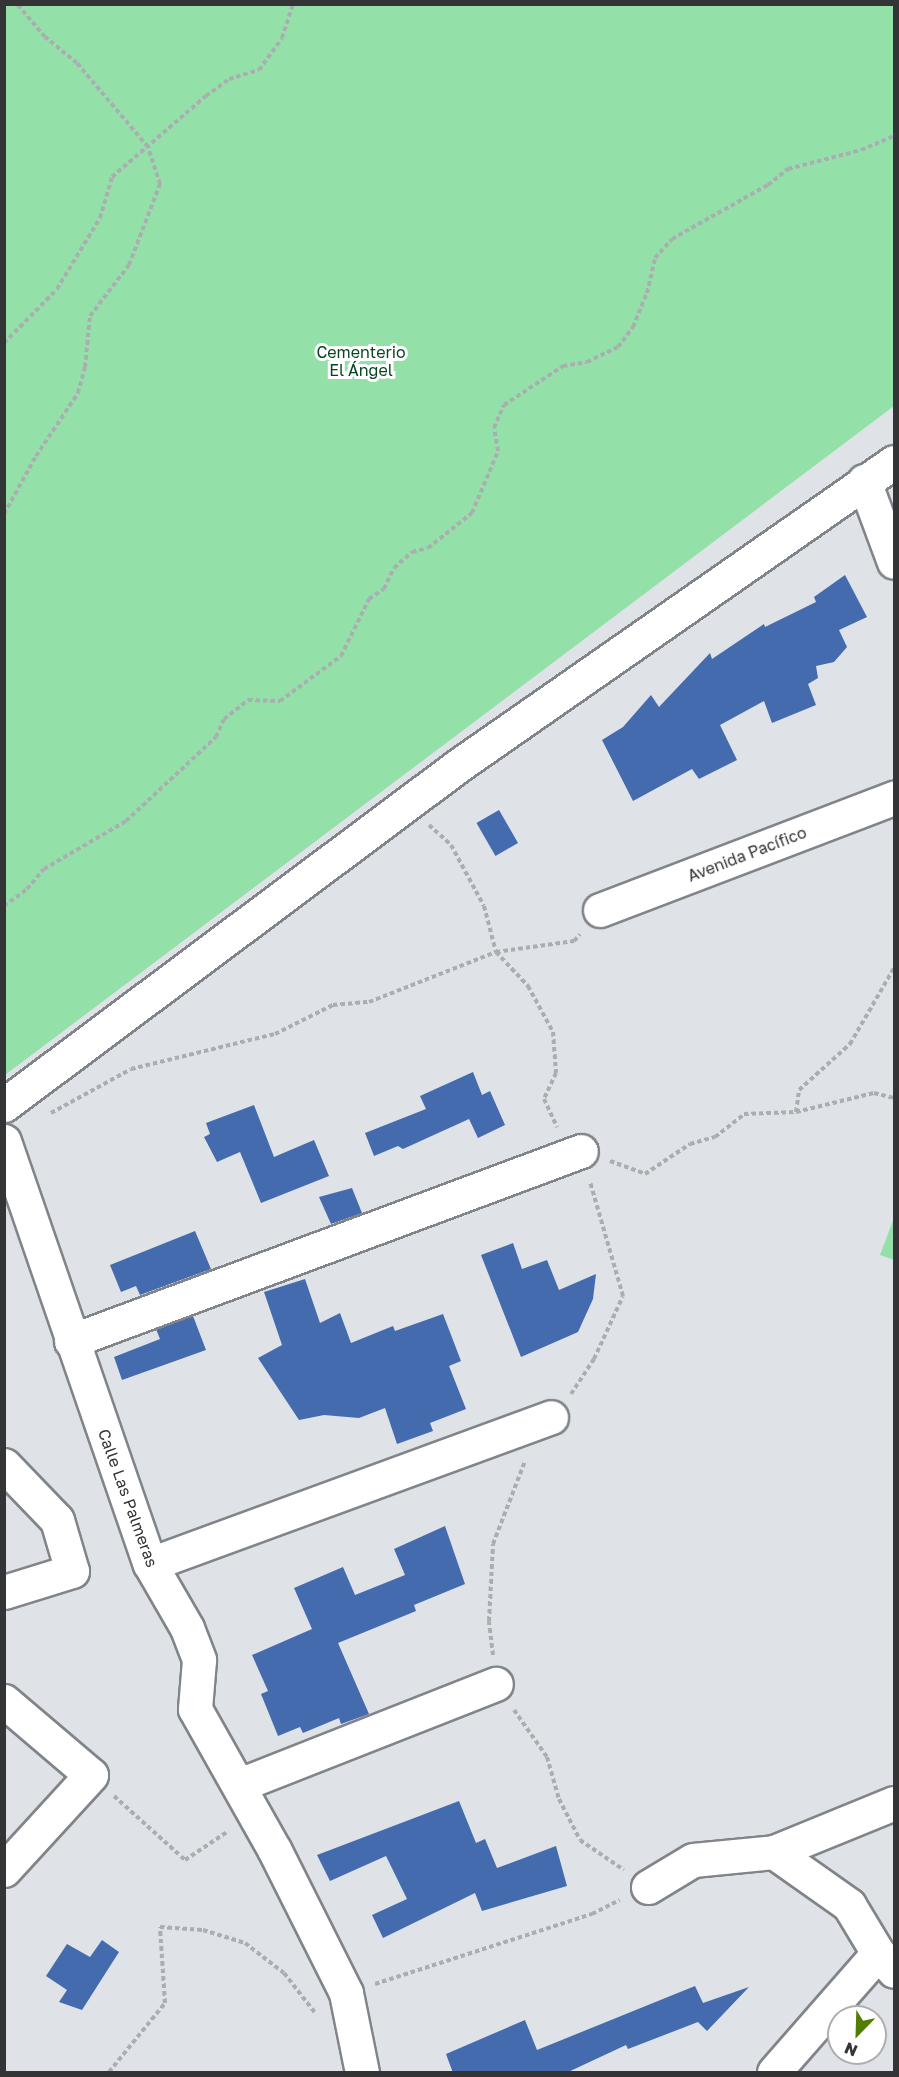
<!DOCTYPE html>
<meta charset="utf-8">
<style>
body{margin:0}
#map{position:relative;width:899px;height:2077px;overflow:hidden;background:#dfe2e6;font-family:"Golos Text",sans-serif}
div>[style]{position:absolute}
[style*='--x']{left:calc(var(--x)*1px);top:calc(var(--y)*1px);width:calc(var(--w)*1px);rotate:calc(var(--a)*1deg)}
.green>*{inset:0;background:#93e1a8}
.building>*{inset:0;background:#446bae;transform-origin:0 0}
.path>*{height:4px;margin-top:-2px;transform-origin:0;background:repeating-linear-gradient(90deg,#abaeb1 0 4.5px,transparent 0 7.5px)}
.roads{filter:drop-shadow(2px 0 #818488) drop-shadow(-2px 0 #818488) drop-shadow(0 2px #818488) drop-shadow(0 -2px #818488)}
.street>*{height:33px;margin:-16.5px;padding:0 16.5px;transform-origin:16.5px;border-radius:16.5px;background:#fff}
span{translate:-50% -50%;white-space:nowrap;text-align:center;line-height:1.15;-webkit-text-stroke:6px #fff;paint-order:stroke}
.park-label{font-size:16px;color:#064521}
.street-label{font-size:16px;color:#333436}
.frame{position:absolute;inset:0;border:6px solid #333436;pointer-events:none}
.north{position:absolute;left:827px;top:2005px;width:60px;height:60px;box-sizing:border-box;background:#fff;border:2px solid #adaeaf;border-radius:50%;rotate:203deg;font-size:16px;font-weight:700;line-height:24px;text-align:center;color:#333436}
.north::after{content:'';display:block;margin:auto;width:21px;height:27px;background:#507d02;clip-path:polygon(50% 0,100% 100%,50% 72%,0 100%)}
</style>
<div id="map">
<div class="green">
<div style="clip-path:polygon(5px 4px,894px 5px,894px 406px,5px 1075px)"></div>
<div style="clip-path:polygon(894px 1218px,894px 1260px,880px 1255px)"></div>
</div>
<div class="building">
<div style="clip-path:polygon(845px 575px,867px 617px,839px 630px,847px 647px,834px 662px,816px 666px,818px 678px,808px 684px,816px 705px,772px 723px,764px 701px,720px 725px,737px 760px,699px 779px,692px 769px,633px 801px,602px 740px,623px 727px,651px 695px,659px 707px,710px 653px,712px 659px,764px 624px,765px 627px,816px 602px,814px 597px)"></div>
<div style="left:499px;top:810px;width:38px;height:26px;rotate:60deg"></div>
<div style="clip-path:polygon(473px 1072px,482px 1095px,490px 1091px,505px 1125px,478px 1138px,469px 1119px,403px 1149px,398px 1146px,374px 1156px,365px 1133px,426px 1109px,420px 1096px)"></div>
<div style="clip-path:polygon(254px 1105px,274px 1157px,314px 1140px,329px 1176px,261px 1203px,240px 1152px,217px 1162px,204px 1137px,210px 1134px,206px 1123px)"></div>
<div style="clip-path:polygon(352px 1188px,362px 1213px,331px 1224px,319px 1197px)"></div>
<div style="clip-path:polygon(195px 1231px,211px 1269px,140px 1295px,136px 1286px,121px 1292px,110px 1265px)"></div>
<div style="clip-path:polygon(513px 1243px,522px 1269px,547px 1260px,559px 1290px,596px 1274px,593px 1299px,578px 1332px,521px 1357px,481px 1255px)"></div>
<div style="clip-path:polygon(305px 1279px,320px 1323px,340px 1313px,351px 1343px,393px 1326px,395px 1331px,443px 1314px,461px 1361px,449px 1366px,466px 1409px,430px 1423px,433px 1431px,397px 1444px,385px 1408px,359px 1418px,324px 1415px,299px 1420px,258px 1358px,282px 1345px,264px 1292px)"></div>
<div style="clip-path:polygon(193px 1316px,206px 1350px,122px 1380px,114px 1357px,160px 1339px,156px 1329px)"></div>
<div style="clip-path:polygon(445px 1526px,465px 1584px,414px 1605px,416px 1611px,338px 1643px,369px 1714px,341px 1724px,339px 1718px,303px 1733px,300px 1727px,278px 1736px,261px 1694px,268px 1691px,252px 1655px,312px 1629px,294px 1588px,343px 1567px,355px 1595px,405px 1575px,394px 1549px)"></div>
<div style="clip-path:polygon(459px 1801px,476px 1843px,485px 1839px,497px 1868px,556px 1846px,567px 1886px,482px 1911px,475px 1893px,383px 1938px,372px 1915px,407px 1899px,386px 1856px,330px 1881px,317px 1855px)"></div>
<div style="clip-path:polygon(102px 1940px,119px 1952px,82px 2010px,59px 2002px,67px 1990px,46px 1976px,67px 1944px,90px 1957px)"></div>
<div style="clip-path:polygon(695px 1986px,703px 2003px,749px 1987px,707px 2031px,698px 2022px,628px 2049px,626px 2045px,566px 2073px,453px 2073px,446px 2054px,525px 2020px,537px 2050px)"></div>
</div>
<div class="path">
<div style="--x:4;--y:343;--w:76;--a:-45.5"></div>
<div style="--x:57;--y:289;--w:83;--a:-58.8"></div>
<div style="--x:100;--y:218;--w:43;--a:-73.7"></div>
<div style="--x:112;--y:177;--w:124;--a:-40.8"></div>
<div style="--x:206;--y:96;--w:29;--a:-36"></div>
<div style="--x:229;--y:79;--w:31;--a:-17"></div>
<div style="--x:259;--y:70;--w:39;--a:-54"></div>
<div style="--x:282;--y:38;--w:36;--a:-72"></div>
<div style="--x:4;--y:514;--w:66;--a:-61.1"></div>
<div style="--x:36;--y:456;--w:76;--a:-56.3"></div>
<div style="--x:78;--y:393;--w:27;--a:-75"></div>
<div style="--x:85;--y:367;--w:51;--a:-84.4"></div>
<div style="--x:90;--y:316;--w:64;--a:-52.6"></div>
<div style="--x:129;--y:265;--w:87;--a:-69.1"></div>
<div style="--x:160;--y:184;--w:39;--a:-108"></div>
<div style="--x:148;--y:147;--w:110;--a:-130.2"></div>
<div style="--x:77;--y:63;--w:41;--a:-140.9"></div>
<div style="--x:45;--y:37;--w:43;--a:-130.3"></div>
<div style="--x:429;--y:825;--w:30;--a:42"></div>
<div style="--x:451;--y:845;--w:69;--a:61.6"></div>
<div style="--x:484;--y:906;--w:48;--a:75.4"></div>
<div style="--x:496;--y:952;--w:47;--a:46.7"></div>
<div style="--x:528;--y:986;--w:52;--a:61.5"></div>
<div style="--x:553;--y:1032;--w:41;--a:85.8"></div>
<div style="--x:556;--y:1073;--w:29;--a:115"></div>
<div style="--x:544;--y:1099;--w:31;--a:65"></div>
<div style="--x:4;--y:906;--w:29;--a:-36"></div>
<div style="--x:27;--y:889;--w:26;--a:-50"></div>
<div style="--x:44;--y:869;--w:95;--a:-30.3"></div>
<div style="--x:126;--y:821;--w:123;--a:-43"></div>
<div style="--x:216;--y:737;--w:20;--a:-66"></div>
<div style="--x:224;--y:719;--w:31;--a:-38"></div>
<div style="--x:248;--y:700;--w:32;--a:2"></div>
<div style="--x:280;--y:701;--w:76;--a:-36.4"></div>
<div style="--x:341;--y:656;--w:64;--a:-63.8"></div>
<div style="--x:369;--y:599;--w:18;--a:-34"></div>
<div style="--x:384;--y:589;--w:23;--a:-65"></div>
<div style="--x:394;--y:568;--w:24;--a:-42"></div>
<div style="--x:412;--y:552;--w:16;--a:-14"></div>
<div style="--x:428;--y:548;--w:56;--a:-38.5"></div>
<div style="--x:472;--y:513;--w:67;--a:-67.2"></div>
<div style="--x:498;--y:451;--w:23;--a:-100"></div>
<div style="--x:494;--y:428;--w:25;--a:-67"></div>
<div style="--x:504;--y:405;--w:71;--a:-33.5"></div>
<div style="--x:563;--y:366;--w:24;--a:-9"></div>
<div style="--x:587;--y:362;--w:34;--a:-26"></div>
<div style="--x:618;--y:347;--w:25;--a:-53"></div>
<div style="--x:633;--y:327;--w:37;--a:-68"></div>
<div style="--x:647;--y:293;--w:36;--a:-77"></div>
<div style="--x:655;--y:258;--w:25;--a:-48"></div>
<div style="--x:672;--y:239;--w:110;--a:-29.4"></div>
<div style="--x:768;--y:185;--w:26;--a:-39"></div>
<div style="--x:788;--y:169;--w:75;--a:-14.6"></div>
<div style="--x:861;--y:150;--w:36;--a:-23"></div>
<div style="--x:796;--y:1112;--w:22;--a:-82"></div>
<div style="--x:799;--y:1090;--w:69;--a:-42"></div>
<div style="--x:850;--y:1044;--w:88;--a:-59.9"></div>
<div style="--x:51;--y:1113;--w:91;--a:-28.8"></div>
<div style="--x:131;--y:1069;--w:148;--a:-13.7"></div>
<div style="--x:275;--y:1034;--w:65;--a:-26.6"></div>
<div style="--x:333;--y:1005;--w:36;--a:-5"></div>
<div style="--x:369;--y:1002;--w:136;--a:-21.5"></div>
<div style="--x:496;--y:952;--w:79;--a:-8"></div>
<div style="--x:574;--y:941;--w:9;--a:-49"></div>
<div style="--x:610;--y:1161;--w:37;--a:20"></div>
<div style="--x:645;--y:1174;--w:54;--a:-33.7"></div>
<div style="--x:690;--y:1144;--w:26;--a:-16"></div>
<div style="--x:715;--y:1137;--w:37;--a:-38"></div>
<div style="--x:744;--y:1114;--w:52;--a:-2.2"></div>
<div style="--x:796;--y:1112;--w:80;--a:-13.7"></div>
<div style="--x:874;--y:1093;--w:21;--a:14"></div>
<div style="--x:571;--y:1394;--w:42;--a:-56.7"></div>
<div style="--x:594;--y:1359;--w:69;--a:-65.3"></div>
<div style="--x:623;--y:1296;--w:119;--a:-106.1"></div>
<div style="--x:493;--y:1655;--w:34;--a:-97"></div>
<div style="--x:489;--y:1621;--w:77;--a:-87"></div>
<div style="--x:493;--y:1544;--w:89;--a:-68.9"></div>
<div style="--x:514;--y:1710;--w:57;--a:54.9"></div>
<div style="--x:547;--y:1757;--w:44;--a:74.1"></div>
<div style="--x:559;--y:1799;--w:46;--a:62.9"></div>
<div style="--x:580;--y:1840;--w:53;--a:34.3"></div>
<div style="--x:114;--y:1796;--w:96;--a:42"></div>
<div style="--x:185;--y:1860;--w:50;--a:-33.7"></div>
<div style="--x:375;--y:1984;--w:228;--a:-17.9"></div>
<div style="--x:592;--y:1914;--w:31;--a:-27"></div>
<div style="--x:109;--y:2072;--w:89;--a:-50.9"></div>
<div style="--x:165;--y:2003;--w:76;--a:-93.8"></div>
<div style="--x:160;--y:1927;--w:43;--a:4"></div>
<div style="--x:203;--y:1930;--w:44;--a:17.2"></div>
<div style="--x:245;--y:1943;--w:49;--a:37.6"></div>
<div style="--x:284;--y:1973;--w:52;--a:52"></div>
</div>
<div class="roads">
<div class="street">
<div style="--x:864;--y:481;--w:86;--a:69.7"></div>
<div style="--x:600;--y:910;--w:315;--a:-20.9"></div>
<div style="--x:4;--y:1105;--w:568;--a:-36.77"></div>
<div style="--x:459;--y:765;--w:530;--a:-34.86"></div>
<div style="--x:4;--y:1141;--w:447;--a:71"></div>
<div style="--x:150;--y:1564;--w:74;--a:60"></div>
<div style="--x:187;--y:1628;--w:34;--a:69"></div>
<div style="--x:199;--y:1660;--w:49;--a:94.7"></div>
<div style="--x:195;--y:1709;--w:161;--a:60.6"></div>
<div style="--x:274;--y:1849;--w:161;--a:63.4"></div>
<div style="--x:346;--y:1993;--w:81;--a:78.6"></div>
<div style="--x:71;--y:1341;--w:544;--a:-20.43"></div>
<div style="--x:4;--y:1465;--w:76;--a:46.1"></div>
<div style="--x:57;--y:1520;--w:53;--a:73.6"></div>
<div style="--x:72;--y:1571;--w:71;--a:162.8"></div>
<div style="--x:150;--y:1564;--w:427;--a:-20.1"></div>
<div style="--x:4;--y:1701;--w:114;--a:40.4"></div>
<div style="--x:91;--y:1775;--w:129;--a:132.5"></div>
<div style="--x:239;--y:1785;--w:276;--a:-21.5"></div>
<div style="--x:774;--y:1852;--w:92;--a:35.2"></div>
<div style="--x:849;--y:1905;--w:56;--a:58.9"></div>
<div style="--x:878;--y:1953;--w:24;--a:48"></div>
<div style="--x:648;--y:1887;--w:52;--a:-31"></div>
<div style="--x:693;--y:1860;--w:81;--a:-5.6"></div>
<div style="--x:774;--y:1852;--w:130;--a:-22.2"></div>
<div style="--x:774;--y:2072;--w:158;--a:-48.8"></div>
</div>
</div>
<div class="park-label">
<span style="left:361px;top:361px">Cementerio<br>El Ángel</span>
</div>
<div class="street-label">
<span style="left:747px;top:854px;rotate:-21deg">Avenida Pacífico</span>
<span style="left:128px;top:1498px;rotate:70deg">Calle Las Palmeras</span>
</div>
<div class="frame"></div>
<div class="north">N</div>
</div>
